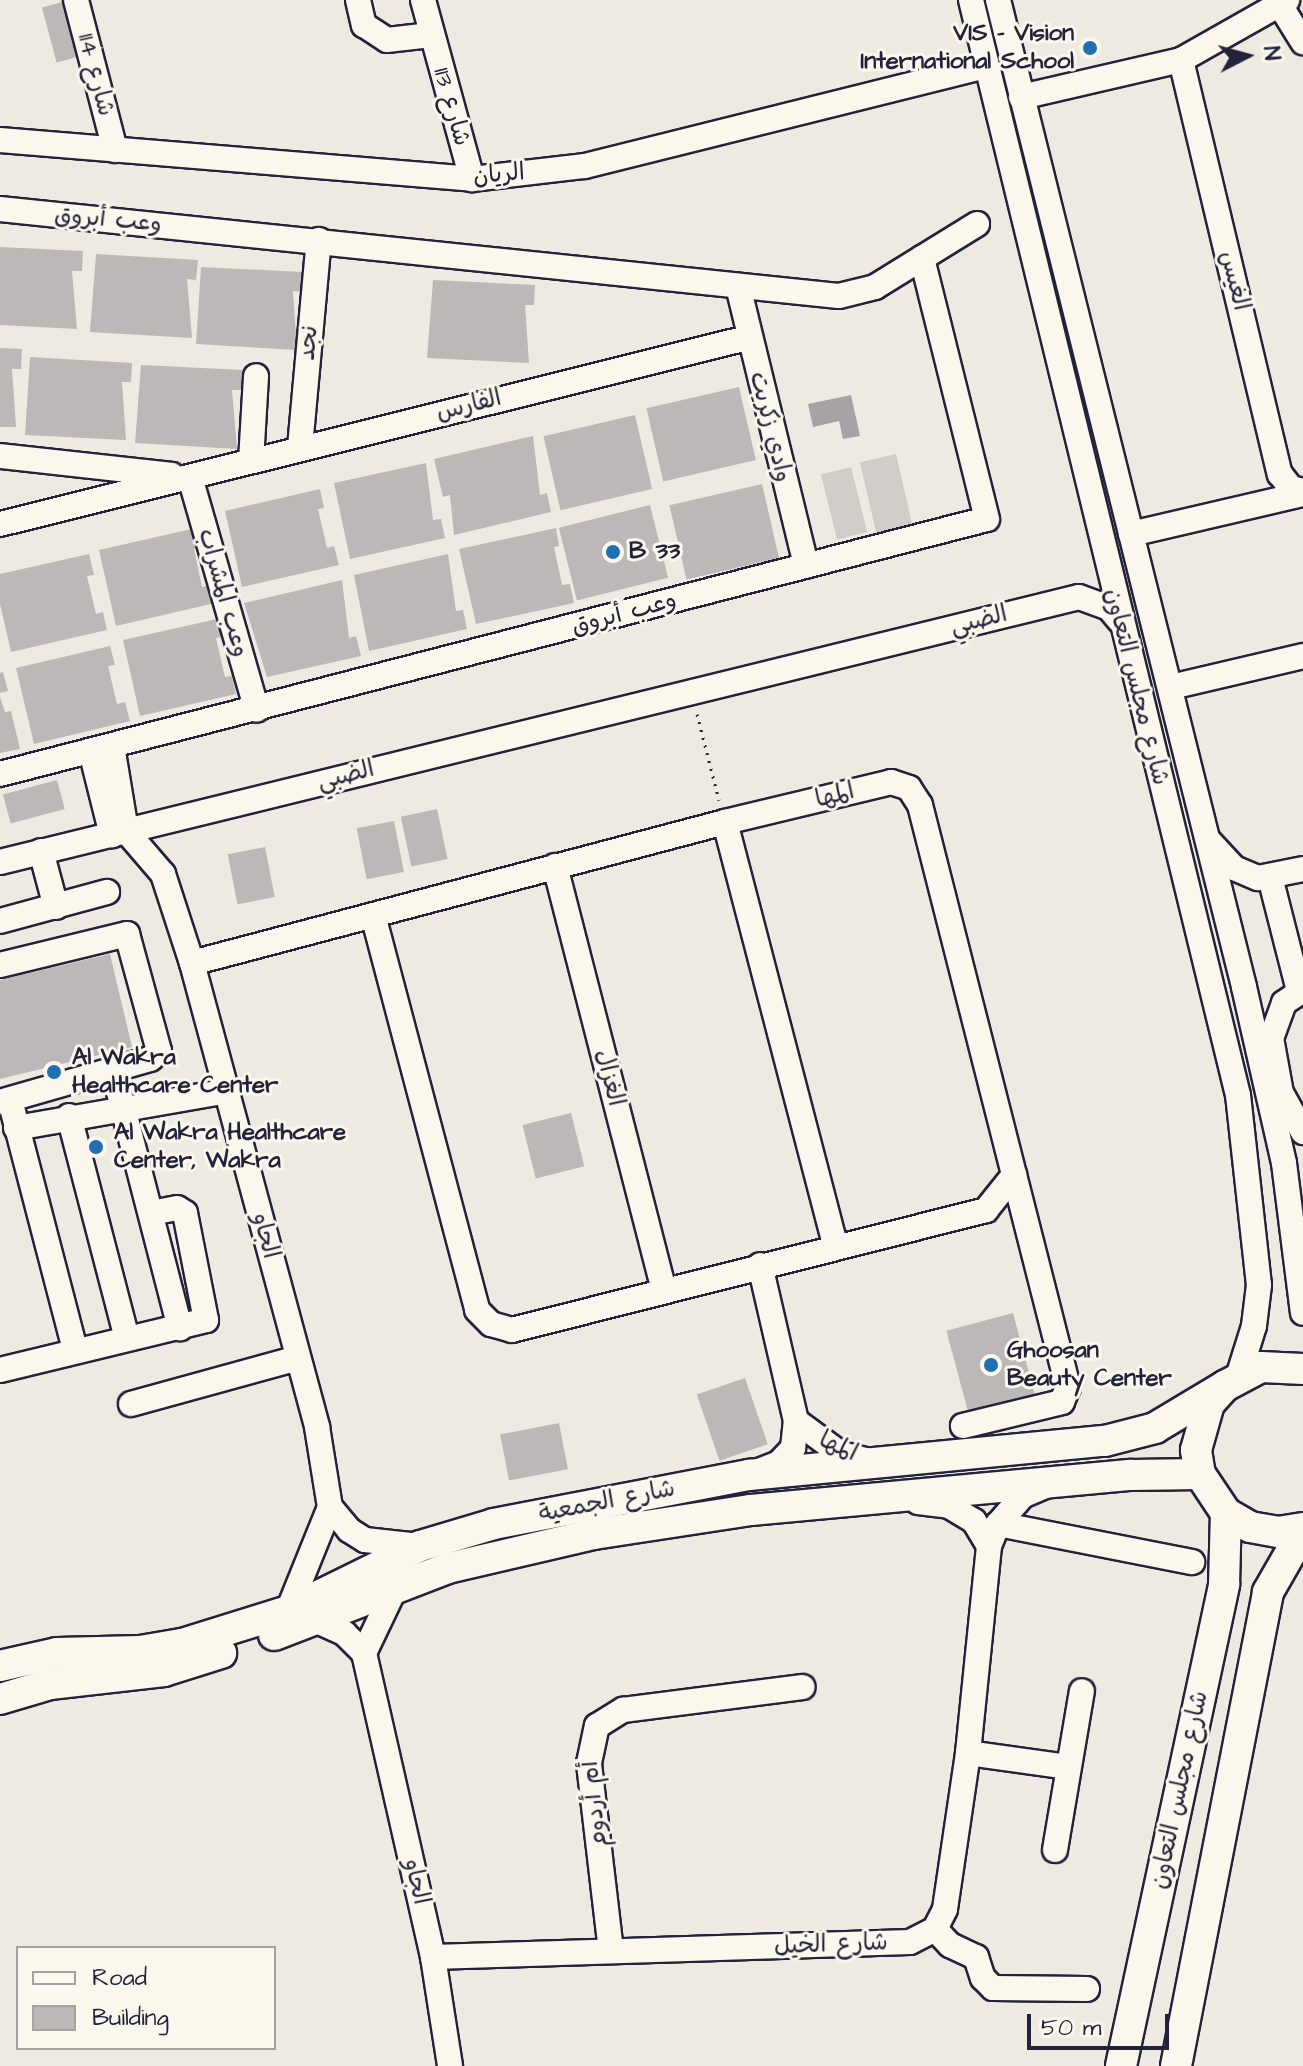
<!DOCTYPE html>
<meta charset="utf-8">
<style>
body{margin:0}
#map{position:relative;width:1303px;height:2066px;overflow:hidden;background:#eeeae2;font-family:"Architects Daughter","Playpen Sans Arabic",sans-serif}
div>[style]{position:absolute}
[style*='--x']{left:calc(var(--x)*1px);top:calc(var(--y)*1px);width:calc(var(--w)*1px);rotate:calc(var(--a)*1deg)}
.green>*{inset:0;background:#d0cdc9;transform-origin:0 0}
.water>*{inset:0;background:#a6a3a7}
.building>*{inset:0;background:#bcb8b8;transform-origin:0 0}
.path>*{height:3px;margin-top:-1.5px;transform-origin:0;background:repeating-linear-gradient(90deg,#22223b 0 2px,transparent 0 8px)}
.roads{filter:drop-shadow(2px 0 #22223b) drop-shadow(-2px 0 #22223b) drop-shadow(0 2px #22223b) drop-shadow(0 -2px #22223b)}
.minor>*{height:24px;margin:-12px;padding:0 12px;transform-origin:12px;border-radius:12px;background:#fbf7ec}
.major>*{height:30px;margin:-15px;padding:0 15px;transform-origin:15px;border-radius:15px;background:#fbf7ec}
.dots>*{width:22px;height:22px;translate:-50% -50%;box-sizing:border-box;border:4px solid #fbf7ec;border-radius:50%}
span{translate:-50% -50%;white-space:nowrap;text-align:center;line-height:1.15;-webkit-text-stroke:6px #fbf7ec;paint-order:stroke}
.poi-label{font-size:24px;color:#22223b;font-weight:700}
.right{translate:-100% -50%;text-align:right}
.left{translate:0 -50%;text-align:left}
.street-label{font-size:24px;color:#22223b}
.legend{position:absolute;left:16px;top:1946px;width:260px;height:104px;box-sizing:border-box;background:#fbf7ec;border:2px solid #a4a2a5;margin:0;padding:10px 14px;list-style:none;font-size:24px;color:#22223b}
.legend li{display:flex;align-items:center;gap:16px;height:40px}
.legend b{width:40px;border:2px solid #a4a2a5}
.north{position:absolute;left:1207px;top:16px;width:80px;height:80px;-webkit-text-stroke:6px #fbf7ec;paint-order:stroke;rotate:84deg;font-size:22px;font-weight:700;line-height:32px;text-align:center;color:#22223b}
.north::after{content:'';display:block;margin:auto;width:28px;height:36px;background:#22223b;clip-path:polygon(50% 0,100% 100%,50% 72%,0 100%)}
.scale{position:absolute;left:1027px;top:2014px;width:142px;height:36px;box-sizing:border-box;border:4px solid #22223b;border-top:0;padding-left:10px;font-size:24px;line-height:28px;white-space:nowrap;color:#22223b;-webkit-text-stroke:6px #fbf7ec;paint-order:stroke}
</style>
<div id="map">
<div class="green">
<div style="left:896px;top:454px;width:73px;height:37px;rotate:77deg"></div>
<div style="left:851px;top:467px;width:67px;height:31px;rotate:76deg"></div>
</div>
<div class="water">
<div style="clip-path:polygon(851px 395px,860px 436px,843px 439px,839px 421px,813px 427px,808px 404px)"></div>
</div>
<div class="building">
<div style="left:66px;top:1px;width:57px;height:25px;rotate:75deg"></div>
<div style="clip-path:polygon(0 247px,83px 251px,82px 271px,72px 271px,77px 329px,0 325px)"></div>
<div style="clip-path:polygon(96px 254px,198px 260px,196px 280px,187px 279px,192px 338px,90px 332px)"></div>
<div style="clip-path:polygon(201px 267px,303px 272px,302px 292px,293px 291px,297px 350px,196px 344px)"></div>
<div style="clip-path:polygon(433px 280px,535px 285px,534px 305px,525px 305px,529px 363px,427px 358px)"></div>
<div style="clip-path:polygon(0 348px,22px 349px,21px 369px,12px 369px,16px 427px,0 427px)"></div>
<div style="clip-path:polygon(30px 357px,132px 363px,131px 382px,122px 382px,126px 440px,25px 435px)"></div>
<div style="clip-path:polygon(141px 365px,243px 370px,241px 390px,232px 390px,237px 449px,135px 443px)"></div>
<div style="left:739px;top:387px;width:75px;height:95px;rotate:77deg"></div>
<div style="left:635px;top:415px;width:76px;height:94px;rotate:77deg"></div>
<div style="clip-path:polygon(533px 436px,540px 495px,547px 493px,551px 512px,454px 535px,450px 495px,443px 497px,434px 459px)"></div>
<div style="clip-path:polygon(426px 463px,433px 520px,441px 519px,445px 538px,350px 559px,334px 483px)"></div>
<div style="left:762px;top:484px;width:76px;height:95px;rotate:77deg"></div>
<div style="clip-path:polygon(320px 489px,324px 508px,318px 509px,327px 548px,334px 546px,339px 565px,242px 587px,225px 511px)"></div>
<div style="left:650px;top:505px;width:75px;height:94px;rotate:76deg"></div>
<div style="clip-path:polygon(196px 528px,200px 547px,194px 549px,202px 587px,210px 585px,215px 603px,116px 626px,99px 550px)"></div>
<div style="clip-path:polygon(556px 528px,559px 546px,554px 547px,562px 585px,570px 584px,574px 603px,476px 624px,459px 549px)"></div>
<div style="clip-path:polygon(89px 554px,94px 575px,87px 576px,96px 614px,103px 612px,107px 630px,11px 652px,0 604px,0 574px)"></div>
<div style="clip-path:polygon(448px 554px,456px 611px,463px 610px,467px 629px,369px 651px,354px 575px)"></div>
<div style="clip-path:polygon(342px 580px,349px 638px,356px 636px,361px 656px,267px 677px,244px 603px)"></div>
<div style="clip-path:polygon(217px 619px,222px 637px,216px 638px,225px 677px,232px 676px,236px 694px,140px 716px,123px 640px)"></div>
<div style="clip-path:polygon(110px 646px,115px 665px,108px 666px,117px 704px,125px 702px,130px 721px,34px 744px,16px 668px)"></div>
<div style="clip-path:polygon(3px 672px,8px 691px,0 693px,0 673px)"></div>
<div style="clip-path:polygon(0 697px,5px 712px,11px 711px,20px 749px,0 753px)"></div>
<div style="left:57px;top:780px;width:30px;height:56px;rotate:75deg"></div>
<div style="left:437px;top:809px;width:51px;height:37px;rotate:78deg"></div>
<div style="left:394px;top:821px;width:52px;height:38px;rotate:79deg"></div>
<div style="left:265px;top:847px;width:51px;height:38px;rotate:79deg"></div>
<div style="clip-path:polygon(110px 954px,132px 1047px,0 1079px,0 980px)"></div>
<div style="left:571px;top:1113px;width:55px;height:50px;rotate:76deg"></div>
<div style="left:1013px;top:1313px;width:88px;height:69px;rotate:75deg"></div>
<div style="left:745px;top:1378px;width:70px;height:51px;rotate:71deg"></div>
<div style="left:559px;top:1423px;width:47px;height:60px;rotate:79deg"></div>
</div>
<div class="path">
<div style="--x:697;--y:714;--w:89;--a:75.7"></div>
</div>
<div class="roads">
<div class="minor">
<div style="--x:76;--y:0;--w:155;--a:75.4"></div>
<div style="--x:358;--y:0;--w:26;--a:77"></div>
<div style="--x:364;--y:25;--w:27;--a:33"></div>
<div style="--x:387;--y:40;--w:44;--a:-6.5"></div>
<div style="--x:423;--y:0;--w:186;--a:74.7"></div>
<div style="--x:971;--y:0;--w:1127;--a:76.3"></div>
<div style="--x:1238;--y:1095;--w:191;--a:83.7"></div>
<div style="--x:1259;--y:1285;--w:41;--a:97"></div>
<div style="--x:1254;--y:1326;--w:53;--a:107.4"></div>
<div style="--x:998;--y:0;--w:1017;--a:76"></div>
<div style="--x:1244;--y:987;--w:180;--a:77.2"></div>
<div style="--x:1284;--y:1163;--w:151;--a:82.8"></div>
<div style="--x:1280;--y:5;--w:44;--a:58.1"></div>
<div style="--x:1181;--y:60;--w:426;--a:76.6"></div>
<div style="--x:1280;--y:474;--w:18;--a:52"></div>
<div style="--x:1291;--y:488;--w:12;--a:14"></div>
<div style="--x:1021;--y:97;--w:164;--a:-13"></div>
<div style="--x:1181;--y:60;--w:122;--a:-29.5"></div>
<div style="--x:0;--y:140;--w:474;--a:4.7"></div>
<div style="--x:472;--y:179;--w:114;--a:-6.6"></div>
<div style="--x:585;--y:166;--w:414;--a:-14"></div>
<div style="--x:0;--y:209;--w:843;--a:5.92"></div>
<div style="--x:839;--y:296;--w:37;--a:-14"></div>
<div style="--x:875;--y:287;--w:120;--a:-31.7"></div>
<div style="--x:738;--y:286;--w:288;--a:76.3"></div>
<div style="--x:300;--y:447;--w:208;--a:-84.8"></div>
<div style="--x:0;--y:456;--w:173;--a:6.3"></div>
<div style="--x:251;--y:461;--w:85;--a:-86.6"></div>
<div style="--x:190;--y:477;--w:242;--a:74"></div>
<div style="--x:0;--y:524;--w:770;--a:-13.98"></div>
<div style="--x:1131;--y:534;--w:177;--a:-13.1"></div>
<div style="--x:1171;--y:687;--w:136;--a:-13.2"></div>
<div style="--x:112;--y:746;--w:86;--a:80.6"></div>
<div style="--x:126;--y:831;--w:57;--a:49.3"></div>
<div style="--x:163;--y:874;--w:94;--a:72"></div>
<div style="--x:192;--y:963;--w:481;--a:74.9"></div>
<div style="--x:317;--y:1427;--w:81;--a:80.8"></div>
<div style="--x:330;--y:1507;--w:112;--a:112"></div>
<div style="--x:91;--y:751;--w:87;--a:76"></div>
<div style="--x:0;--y:774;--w:1019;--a:-14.49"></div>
<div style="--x:987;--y:519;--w:269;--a:-104"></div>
<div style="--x:725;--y:822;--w:439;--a:75.4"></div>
<div style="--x:1209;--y:841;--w:37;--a:47"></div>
<div style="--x:1234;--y:868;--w:26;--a:23"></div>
<div style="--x:1258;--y:878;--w:46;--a:-11.3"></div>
<div style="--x:41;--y:851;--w:58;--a:75"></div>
<div style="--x:0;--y:862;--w:1111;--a:-13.8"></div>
<div style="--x:1079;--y:597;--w:32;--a:20"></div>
<div style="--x:1109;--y:608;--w:16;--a:50"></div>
<div style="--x:555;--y:866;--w:438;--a:75.6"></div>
<div style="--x:1270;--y:877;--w:118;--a:75.7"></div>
<div style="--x:373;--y:915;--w:408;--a:75.2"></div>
<div style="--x:477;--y:1310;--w:20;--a:45"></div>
<div style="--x:491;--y:1324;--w:22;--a:16"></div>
<div style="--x:512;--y:1330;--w:489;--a:-14.2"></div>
<div style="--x:986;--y:1210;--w:45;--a:-51.3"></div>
<div style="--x:0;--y:921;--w:111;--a:-15.2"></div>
<div style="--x:192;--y:963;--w:551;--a:-14.82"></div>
<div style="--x:725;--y:822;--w:171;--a:-13.5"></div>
<div style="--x:891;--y:782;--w:19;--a:18"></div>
<div style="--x:909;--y:788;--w:20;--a:57"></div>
<div style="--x:920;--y:805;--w:601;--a:75.73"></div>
<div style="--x:1068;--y:1387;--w:16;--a:112"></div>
<div style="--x:1062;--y:1402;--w:102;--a:166.4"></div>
<div style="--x:0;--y:965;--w:131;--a:-13.7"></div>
<div style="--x:127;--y:934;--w:121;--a:74.7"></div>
<div style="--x:159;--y:1051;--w:12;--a:138"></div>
<div style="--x:150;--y:1059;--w:156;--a:164"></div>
<div style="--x:1303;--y:990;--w:23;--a:146"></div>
<div style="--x:1284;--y:1003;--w:37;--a:110"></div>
<div style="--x:1271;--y:1038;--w:56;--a:79.7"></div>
<div style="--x:1281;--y:1093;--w:45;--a:60.6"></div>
<div style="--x:113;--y:1069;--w:268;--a:75.5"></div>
<div style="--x:10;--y:1100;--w:258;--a:75.4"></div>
<div style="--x:69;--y:1116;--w:230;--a:75.4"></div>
<div style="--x:16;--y:1128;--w:214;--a:-9.9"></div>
<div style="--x:0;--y:1370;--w:212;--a:-13.6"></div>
<div style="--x:206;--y:1320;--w:109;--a:-101.1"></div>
<div style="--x:185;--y:1213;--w:9;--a:-148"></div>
<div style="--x:177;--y:1208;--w:25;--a:169"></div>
<div style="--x:131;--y:1404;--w:173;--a:-15.4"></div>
<div style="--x:796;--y:1421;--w:56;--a:36.3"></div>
<div style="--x:841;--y:1454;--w:29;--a:14"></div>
<div style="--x:759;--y:1471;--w:22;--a:-22"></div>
<div style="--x:779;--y:1463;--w:21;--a:-47"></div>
<div style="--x:793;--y:1448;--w:27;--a:-84"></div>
<div style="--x:796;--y:1421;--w:160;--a:-103"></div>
<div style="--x:918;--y:1502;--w:31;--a:7"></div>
<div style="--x:949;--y:1506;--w:29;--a:31"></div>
<div style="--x:974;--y:1521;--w:29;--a:59"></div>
<div style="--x:330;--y:1507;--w:30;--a:50"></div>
<div style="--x:349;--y:1530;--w:19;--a:32"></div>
<div style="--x:365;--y:1540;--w:55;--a:6.2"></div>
<div style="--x:998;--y:1524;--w:198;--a:11.1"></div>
<div style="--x:317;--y:1621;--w:30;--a:24"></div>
<div style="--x:344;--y:1633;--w:28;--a:45"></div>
<div style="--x:364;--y:1653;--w:312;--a:77.2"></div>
<div style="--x:433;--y:1957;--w:110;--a:81.1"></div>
<div style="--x:364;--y:1653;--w:72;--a:-64.5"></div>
<div style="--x:968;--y:1753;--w:101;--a:8"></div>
<div style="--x:1055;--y:1850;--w:161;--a:-80.4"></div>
<div style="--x:935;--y:1929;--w:22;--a:47"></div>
<div style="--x:950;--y:1945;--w:29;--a:25"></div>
<div style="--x:976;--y:1957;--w:22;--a:72"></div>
<div style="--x:983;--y:1978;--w:14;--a:45"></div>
<div style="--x:993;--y:1988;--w:94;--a:0.6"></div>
<div style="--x:611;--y:1951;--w:189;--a:-96.7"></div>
<div style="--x:589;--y:1763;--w:38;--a:-78"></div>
<div style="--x:597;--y:1726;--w:31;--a:-32"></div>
<div style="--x:623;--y:1710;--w:181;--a:-7.3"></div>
<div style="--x:433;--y:1957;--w:477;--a:-1.8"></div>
<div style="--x:910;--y:1942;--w:28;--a:-27"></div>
<div style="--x:935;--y:1929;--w:22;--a:-63"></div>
<div style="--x:945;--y:1909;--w:158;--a:-81.6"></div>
<div style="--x:968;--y:1753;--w:208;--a:-84.2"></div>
<div style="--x:989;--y:1546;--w:24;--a:-68"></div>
<div style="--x:998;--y:1524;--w:37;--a:-49"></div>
<div style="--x:1022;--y:1496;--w:25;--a:-23"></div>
</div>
<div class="major">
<div style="--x:1303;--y:1369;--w:42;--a:-177.3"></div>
<div style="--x:1261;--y:1367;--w:41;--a:152.2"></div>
<div style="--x:1225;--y:1386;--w:24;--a:132"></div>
<div style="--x:1209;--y:1404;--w:48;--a:105.8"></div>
<div style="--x:1196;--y:1450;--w:24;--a:81"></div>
<div style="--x:1200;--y:1474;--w:47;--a:56.3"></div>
<div style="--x:1226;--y:1513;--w:28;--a:30"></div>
<div style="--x:1250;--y:1527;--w:28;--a:10"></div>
<div style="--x:1278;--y:1532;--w:25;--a:-9"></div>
<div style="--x:274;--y:1635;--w:186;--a:-21.1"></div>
<div style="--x:448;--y:1568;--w:150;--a:-13.1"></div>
<div style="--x:594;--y:1534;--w:159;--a:-8.7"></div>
<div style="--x:751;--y:1510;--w:382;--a:-5.3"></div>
<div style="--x:1131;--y:1475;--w:69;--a:-0.8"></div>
<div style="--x:0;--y:1666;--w:58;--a:-12.8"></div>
<div style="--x:57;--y:1653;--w:83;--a:-1.4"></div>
<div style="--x:140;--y:1651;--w:43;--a:-9.5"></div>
<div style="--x:182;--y:1644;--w:111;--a:-17.3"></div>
<div style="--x:288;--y:1611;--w:147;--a:-26.2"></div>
<div style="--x:420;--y:1546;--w:77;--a:-16.6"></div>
<div style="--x:494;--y:1524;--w:260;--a:-10.9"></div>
<div style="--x:749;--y:1475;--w:358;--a:-5.5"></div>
<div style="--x:1105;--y:1441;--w:52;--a:-14.6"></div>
<div style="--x:1155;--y:1428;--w:82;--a:-31"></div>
<div style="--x:0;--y:1699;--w:52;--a:-16.7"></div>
<div style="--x:50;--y:1684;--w:115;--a:-6.5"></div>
<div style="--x:164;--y:1671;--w:60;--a:-17.5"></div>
<div style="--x:1121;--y:2066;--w:493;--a:-77.9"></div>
<div style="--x:1224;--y:1584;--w:71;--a:-88.4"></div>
<div style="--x:1176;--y:2066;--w:483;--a:-79"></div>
<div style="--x:1268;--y:1592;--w:70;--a:-60.2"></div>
</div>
</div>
<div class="dots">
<div style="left:1090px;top:48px;background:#1f6fb2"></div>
<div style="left:613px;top:552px;background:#1f6fb2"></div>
<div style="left:54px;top:1072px;background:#1f6fb2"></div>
<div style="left:96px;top:1147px;background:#1f6fb2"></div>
<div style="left:991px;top:1365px;background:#1f6fb2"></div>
</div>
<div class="poi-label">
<span class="right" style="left:1074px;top:48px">VIS - Vision<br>International School</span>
<span class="left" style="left:629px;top:552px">B 33</span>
<span class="left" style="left:72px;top:1072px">Al Wakra<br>Healthcare Center</span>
<span class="left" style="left:114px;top:1147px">Al Wakra Healthcare<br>Center, Wakra</span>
<span class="left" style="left:1007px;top:1365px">Ghoosan<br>Beauty Center</span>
</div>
<div class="street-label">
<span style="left:95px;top:75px;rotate:75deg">شارع 114</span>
<span style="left:451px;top:107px;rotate:74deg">شارع 113</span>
<span style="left:499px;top:175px;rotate:-5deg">الريان</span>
<span style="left:108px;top:220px;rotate:5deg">وعب أبروق</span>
<span style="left:1234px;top:281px;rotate:76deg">الغيس</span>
<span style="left:309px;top:343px;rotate:-85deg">نجد</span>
<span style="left:469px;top:406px;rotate:-14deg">الفارس</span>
<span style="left:770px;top:427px;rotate:76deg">وادي زكريت</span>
<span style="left:223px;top:593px;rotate:74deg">وعب المشراب</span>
<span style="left:624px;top:614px;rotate:-15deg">وعب أبروق</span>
<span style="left:979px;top:621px;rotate:-14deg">الضبي</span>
<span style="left:1136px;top:687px;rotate:76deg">شارع مجلس التعاون</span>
<span style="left:346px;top:776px;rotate:-14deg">الضبي</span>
<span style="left:835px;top:796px;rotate:-14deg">المها</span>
<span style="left:609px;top:1078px;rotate:76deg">الغزال</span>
<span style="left:265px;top:1236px;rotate:75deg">الجاو</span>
<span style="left:838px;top:1447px;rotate:25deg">المها</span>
<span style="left:607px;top:1502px;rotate:-11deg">شارع الجمعية</span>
<span style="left:1180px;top:1790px;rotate:-78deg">شارع مجلس التعاون</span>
<span style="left:595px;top:1804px;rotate:-96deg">أم أردوم</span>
<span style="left:416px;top:1882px;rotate:77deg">الجاو</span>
<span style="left:831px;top:1945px;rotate:-2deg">شارع الخيل</span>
</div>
<ul class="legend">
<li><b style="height:10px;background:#fbf7ec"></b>Road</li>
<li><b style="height:22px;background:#bcb8b8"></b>Building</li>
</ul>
<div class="north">N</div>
<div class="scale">50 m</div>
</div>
